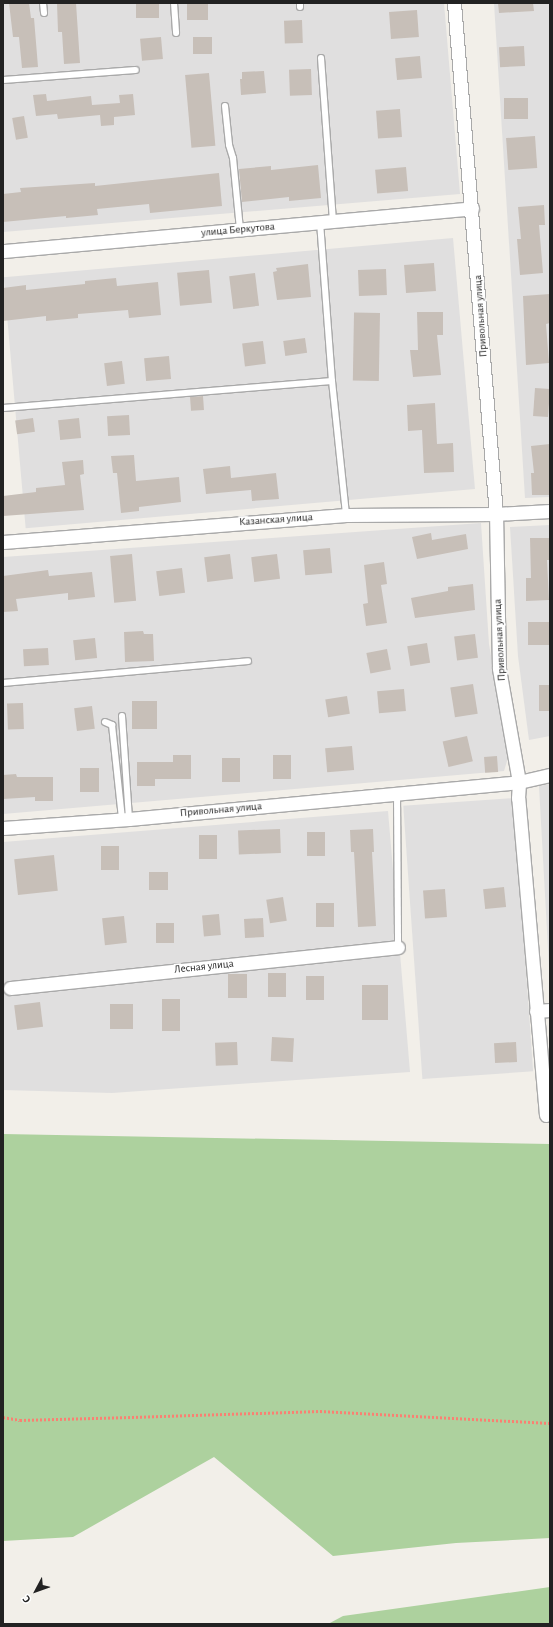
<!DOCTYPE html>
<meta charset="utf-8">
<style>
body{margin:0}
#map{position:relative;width:553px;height:1627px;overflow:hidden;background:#f2efe9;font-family:"Alegreya Sans",sans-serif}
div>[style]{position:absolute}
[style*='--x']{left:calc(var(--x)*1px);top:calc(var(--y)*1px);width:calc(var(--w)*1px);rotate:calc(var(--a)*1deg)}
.residential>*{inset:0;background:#e0dfdf;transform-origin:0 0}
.forest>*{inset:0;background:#add19e}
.building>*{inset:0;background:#c7bfb8;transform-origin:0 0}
.path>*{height:2.5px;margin-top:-1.25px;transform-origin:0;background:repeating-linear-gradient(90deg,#fa8072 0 2px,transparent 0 4px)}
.roads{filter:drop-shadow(1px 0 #a9a9a9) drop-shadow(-1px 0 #a9a9a9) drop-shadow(0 1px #a9a9a9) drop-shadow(0 -1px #a9a9a9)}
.lane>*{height:6px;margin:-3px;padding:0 3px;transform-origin:3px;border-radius:3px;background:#fff}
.street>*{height:13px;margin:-6.5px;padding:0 6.5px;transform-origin:6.5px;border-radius:6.5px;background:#fff}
span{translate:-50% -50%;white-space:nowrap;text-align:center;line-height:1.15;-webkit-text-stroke:3.5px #fff;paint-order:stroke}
.street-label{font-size:11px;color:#222}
.frame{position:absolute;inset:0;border:4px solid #222;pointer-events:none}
.north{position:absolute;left:16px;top:1571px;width:40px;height:40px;-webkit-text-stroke:3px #fff;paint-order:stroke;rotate:229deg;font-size:11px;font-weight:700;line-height:16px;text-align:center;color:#222}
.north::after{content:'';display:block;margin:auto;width:14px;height:18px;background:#222;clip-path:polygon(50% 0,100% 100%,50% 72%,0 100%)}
</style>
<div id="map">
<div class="residential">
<div style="clip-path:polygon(3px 3px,444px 3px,460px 194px,3px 232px)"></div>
<div style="clip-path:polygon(494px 3px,550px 3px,550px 497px,525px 498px)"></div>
<div style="left:453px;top:238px;width:252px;height:451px;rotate:85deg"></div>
<div style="clip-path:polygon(481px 523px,489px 644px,508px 758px,504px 771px,3px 814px,3px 557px)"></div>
<div style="clip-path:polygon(550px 525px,550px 736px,529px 740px,518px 656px,510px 527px)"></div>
<div style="clip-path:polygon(550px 784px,550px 985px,539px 786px)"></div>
<div style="left:514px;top:798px;width:274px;height:111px;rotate:86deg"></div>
<div style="clip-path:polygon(388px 811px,410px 1072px,112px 1093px,3px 1090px,3px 842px)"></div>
</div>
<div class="forest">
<div style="clip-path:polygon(3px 1134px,550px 1144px,550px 1538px,456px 1543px,333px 1556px,214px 1457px,73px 1537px,3px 1541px)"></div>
<div style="clip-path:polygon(550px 1587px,550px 1624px,328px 1624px,343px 1616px)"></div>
</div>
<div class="building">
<div style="clip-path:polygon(9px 3px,29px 3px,31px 18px,34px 18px,38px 67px,22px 68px,19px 37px,13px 37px)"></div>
<div style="clip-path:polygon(57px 3px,76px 3px,80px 63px,64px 64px,62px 32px,58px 32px)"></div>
<div style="left:136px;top:3px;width:23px;height:15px"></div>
<div style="left:187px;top:3px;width:21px;height:17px"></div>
<div style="clip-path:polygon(498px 3px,533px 3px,534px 11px,499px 13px)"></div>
<div style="left:417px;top:10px;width:27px;height:28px;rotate:86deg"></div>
<div style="left:302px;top:20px;width:23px;height:18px;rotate:88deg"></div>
<div style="left:161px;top:37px;width:22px;height:21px;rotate:85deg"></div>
<div style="left:193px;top:37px;width:19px;height:17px"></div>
<div style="left:524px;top:46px;width:20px;height:25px;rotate:87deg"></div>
<div style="left:420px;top:56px;width:22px;height:25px;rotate:85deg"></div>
<div style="left:311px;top:69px;width:26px;height:22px;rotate:88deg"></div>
<div style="clip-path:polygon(264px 71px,266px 93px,241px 95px,240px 79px,242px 79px,242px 72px)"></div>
<div style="left:209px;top:73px;width:73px;height:24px;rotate:85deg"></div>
<div style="clip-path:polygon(46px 94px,47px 101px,91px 96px,92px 105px,120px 103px,119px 95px,133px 94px,135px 115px,114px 117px,114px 125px,101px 126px,100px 115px,58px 119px,57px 114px,36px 116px,33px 95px)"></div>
<div style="left:504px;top:98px;width:24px;height:21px"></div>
<div style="left:400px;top:109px;width:28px;height:24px;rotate:86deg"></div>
<div style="left:24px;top:116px;width:22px;height:12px;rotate:80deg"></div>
<div style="left:535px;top:136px;width:32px;height:29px;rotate:86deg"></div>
<div style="clip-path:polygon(318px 165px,321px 198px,289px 201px,289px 197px,242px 202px,239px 169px,271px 166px,271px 170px)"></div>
<div style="left:406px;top:167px;width:24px;height:31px;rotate:85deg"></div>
<div style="clip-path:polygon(219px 173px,222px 206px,150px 213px,149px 204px,97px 209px,98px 215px,66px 218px,66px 216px,3px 222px,3px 194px,21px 192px,20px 188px,95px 183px,95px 186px)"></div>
<div style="clip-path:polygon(544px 205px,545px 225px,539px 225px,543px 273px,520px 275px,517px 239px,521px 239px,518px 207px)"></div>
<div style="left:434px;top:263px;width:28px;height:30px;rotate:86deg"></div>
<div style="clip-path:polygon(308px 264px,311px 297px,277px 300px,273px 272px,277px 271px,276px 268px)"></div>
<div style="left:386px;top:269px;width:26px;height:28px;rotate:88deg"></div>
<div style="left:209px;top:270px;width:33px;height:32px;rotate:85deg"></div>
<div style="left:255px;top:273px;width:33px;height:26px;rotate:83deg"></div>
<div style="clip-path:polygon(116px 278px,117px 286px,158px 282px,161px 315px,129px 318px,128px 310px,78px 314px,78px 318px,46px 321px,46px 316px,3px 321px,3px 288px,26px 285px,26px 290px,85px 284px,85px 281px)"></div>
<div style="clip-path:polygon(550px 294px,550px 323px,546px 324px,549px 363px,526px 365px,523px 296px)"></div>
<div style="clip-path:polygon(417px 312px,443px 312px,443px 335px,437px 335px,441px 375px,413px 377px,410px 350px,418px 350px)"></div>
<div style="left:380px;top:313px;width:68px;height:26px;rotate:91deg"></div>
<div style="left:305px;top:338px;width:15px;height:22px;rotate:82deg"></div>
<div style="left:263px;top:341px;width:23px;height:21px;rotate:83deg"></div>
<div style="left:169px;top:356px;width:23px;height:25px;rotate:85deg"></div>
<div style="left:122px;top:361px;width:23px;height:18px;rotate:83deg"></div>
<div style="left:535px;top:388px;width:15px;height:28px;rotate:4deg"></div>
<div style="left:203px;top:396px;width:14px;height:13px;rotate:86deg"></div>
<div style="clip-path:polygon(435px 403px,437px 444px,453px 443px,454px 472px,424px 473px,422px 430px,408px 431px,407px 405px)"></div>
<div style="left:129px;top:415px;width:20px;height:22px;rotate:87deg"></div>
<div style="left:33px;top:418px;width:14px;height:18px;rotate:82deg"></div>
<div style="left:79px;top:418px;width:20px;height:21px;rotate:84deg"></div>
<div style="clip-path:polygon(550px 444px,550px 495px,532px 495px,531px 473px,534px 473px,531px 446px)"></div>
<div style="clip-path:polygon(134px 455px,136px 481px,179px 477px,181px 502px,139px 507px,139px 511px,121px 513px,117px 473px,113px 473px,111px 456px)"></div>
<div style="clip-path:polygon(83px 460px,84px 474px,80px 475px,84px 510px,3px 516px,3px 496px,36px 492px,36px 488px,65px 485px,62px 462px)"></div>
<div style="clip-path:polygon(230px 466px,231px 478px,276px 473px,279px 499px,252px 501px,251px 490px,206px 494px,203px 469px)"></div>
<div style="clip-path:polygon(431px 533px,432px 540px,466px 534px,468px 549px,417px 559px,412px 537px)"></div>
<div style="clip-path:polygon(530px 538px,550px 538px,550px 560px,547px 560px,549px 600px,526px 601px,526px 578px,531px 578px)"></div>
<div style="left:330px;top:548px;width:25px;height:27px;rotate:85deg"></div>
<div style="left:132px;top:554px;width:47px;height:22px;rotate:85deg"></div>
<div style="left:230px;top:554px;width:25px;height:26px;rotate:83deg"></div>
<div style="left:277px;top:554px;width:25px;height:26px;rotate:83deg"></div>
<div style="clip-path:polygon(384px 562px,387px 584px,381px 585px,387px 623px,366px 626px,363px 604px,368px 603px,364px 565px)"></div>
<div style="left:182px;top:568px;width:25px;height:26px;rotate:83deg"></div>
<div style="clip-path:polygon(48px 570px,49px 576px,92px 572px,95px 597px,68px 600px,68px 593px,16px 599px,18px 611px,3px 612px,3px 576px)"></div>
<div style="clip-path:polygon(473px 584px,475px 610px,415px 618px,411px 598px,448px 591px,448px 587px)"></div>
<div style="left:528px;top:622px;width:22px;height:23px"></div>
<div style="clip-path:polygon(143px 631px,144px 634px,153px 634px,154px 661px,125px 662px,124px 632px)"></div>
<div style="left:475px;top:634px;width:24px;height:21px;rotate:83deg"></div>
<div style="left:95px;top:638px;width:20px;height:22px;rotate:84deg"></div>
<div style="left:427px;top:643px;width:20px;height:20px;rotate:81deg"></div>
<div style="left:48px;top:648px;width:17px;height:25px;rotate:87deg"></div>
<div style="left:387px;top:649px;width:21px;height:21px;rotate:79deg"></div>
<div style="left:473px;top:684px;width:30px;height:23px;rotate:81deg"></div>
<div style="left:539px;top:685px;width:11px;height:26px"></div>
<div style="left:404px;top:689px;width:22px;height:27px;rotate:85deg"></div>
<div style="left:347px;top:696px;width:18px;height:22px;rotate:81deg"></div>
<div style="left:132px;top:701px;width:25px;height:28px"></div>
<div style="left:23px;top:703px;width:26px;height:16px;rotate:88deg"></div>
<div style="left:92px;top:706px;width:23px;height:18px;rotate:83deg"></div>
<div style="left:467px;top:736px;width:26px;height:25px;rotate:77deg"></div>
<div style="left:352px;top:746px;width:24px;height:27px;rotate:85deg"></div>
<div style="clip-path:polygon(173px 755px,191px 755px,191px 779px,155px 779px,155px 786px,137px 786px,137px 762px,173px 762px)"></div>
<div style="left:273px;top:755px;width:18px;height:24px"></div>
<div style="left:497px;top:756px;width:16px;height:13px;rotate:86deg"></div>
<div style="left:222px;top:758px;width:18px;height:24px"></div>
<div style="left:80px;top:768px;width:19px;height:24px"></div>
<div style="clip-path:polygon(16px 774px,17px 777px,53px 777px,53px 801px,35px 801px,35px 797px,3px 799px,3px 775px)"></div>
<div style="left:280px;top:829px;width:24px;height:42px;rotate:88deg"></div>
<div style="clip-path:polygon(373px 829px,374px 852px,372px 852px,376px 926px,358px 927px,354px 852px,351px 852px,350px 830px)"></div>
<div style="left:307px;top:832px;width:18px;height:24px"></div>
<div style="left:199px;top:835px;width:18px;height:24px"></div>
<div style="left:101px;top:846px;width:18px;height:24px"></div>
<div style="left:54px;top:855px;width:36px;height:40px;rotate:84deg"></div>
<div style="left:149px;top:872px;width:19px;height:18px"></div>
<div style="left:504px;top:887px;width:20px;height:21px;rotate:84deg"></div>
<div style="left:445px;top:889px;width:28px;height:22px;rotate:86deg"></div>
<div style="left:283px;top:897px;width:24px;height:17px;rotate:81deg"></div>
<div style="left:316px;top:903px;width:18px;height:24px"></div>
<div style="left:219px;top:914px;width:21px;height:17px;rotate:85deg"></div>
<div style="left:124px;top:916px;width:27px;height:22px;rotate:84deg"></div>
<div style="left:263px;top:918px;width:19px;height:19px;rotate:87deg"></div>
<div style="left:156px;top:923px;width:18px;height:20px"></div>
<div style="left:268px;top:973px;width:18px;height:24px"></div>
<div style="left:228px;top:974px;width:19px;height:24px"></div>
<div style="left:306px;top:976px;width:18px;height:24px"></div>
<div style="left:362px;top:985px;width:26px;height:35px"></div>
<div style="left:162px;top:999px;width:18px;height:32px"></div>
<div style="left:40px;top:1002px;width:25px;height:26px;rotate:83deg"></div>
<div style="left:133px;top:1004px;width:25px;height:23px;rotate:90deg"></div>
<div style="left:272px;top:1037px;width:22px;height:24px;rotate:3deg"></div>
<div style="left:237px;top:1042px;width:23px;height:22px;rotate:88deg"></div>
<div style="left:516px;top:1042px;width:20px;height:22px;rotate:87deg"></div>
</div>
<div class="path">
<div style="--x:3;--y:1417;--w:17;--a:10"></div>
<div style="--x:20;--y:1420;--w:112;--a:-1.5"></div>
<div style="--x:132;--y:1417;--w:188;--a:-1.8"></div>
<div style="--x:320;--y:1411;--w:230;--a:3"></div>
</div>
<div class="roads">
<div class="lane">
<div style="--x:43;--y:3;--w:10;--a:84"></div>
<div style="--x:174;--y:3;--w:30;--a:86"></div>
<div style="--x:300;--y:3;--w:4;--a:90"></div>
<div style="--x:321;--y:58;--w:163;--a:85.8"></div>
<div style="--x:3;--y:80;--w:133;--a:-4.3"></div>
<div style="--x:225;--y:106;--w:39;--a:84"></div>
<div style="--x:229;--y:145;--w:14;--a:73"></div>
<div style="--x:233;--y:158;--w:71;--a:84.4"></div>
<div style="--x:320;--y:222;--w:159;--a:85.7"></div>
<div style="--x:332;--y:381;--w:135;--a:84"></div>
<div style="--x:3;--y:408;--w:330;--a:-4.7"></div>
<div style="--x:3;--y:683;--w:246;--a:-5.1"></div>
<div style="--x:122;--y:716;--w:103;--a:86.1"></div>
<div style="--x:105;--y:722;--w:8;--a:23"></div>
<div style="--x:112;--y:725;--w:95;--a:83.9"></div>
<div style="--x:397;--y:794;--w:153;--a:89.6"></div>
</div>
<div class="street">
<div style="--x:3;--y:251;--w:471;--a:-5.2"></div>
<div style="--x:3;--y:542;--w:344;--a:-4.5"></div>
<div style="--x:346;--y:515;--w:150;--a:-0.4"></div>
<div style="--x:496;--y:514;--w:54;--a:-3.2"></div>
<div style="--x:3;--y:828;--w:126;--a:-4.1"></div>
<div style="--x:129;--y:819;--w:392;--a:-5.4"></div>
<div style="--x:519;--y:782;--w:116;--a:-100"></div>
<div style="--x:499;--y:668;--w:154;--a:-91.1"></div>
<div style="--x:496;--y:514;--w:513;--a:-94.7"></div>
<div style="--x:10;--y:988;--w:390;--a:-6"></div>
<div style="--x:536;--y:1011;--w:14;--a:-4"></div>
<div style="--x:546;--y:1115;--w:318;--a:-95"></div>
<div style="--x:518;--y:798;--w:16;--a:-86"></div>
<div style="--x:519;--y:782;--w:32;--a:-13"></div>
</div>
</div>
<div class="street-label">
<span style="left:238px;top:230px;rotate:-5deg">улица Беркутова</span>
<span style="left:481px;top:316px;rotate:-94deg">Привольная улица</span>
<span style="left:276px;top:520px;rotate:-4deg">Казанская улица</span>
<span style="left:500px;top:640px;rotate:-93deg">Привольная улица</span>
<span style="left:221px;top:810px;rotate:-5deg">Привольная улица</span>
<span style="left:204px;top:967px;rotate:-6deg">Лесная улица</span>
</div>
<div class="frame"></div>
<div class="north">С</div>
</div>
